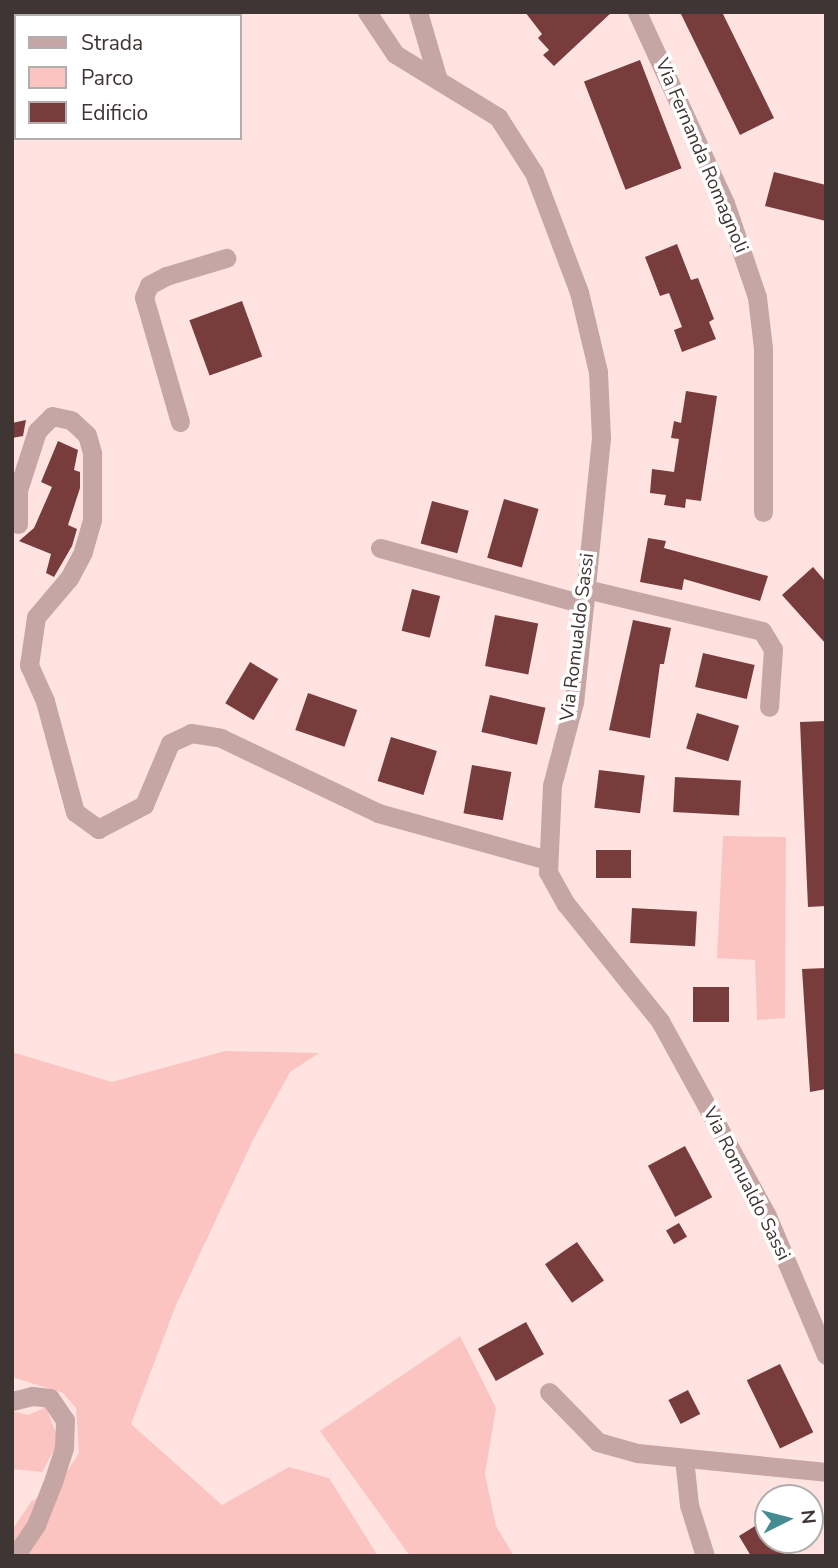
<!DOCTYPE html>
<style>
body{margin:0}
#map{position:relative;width:838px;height:1568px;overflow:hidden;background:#fee3e1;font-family:"Nunito Sans",sans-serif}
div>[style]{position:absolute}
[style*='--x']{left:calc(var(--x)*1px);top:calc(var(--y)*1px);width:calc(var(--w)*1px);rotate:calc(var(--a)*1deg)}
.green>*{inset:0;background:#fbc4c0}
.building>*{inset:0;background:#773c3b;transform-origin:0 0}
.minor>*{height:19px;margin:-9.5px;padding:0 9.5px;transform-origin:9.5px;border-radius:9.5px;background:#c6a6a4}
span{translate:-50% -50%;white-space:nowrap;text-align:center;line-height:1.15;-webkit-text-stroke:7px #fff;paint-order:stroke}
.street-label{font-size:19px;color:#3f3534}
.frame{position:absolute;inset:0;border:14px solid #3f3534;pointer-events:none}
.legend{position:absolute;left:14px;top:14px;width:228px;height:126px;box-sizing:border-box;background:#fff;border:2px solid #b2aeae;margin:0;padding:9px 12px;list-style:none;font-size:21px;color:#3f3534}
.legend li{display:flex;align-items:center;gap:14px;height:35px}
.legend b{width:35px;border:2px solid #b2aeae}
.north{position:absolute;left:754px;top:1484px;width:70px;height:70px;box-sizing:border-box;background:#fff;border:2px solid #b2aeae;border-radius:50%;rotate:84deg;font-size:19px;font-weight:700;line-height:28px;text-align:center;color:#3f3534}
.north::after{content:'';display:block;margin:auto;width:24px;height:32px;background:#448b94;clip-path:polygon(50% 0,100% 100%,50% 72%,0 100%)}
</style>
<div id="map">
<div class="green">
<div style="clip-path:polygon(723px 836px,786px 837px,785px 1018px,757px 1020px,755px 960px,717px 958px)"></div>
<div style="clip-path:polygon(225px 1051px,319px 1053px,290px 1072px,254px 1138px,176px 1305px,131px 1424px,222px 1505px,289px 1467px,329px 1478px,378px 1556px,12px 1556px,12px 1530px,31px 1502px,60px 1482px,79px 1453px,76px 1408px,63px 1393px,12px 1377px,12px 1052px,112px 1082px)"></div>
<div style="clip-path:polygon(460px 1336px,496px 1408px,485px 1474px,496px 1526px,514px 1556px,410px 1556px,320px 1431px)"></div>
<div style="clip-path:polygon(46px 1407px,59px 1441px,42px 1472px,12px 1469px,12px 1411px,28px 1415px)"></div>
</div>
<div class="building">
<div style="clip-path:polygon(525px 12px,612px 12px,554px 66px,543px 55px,549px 50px,538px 38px,542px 34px)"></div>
<div style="clip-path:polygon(680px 12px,722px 12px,774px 118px,740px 135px)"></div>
<div style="left:640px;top:60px;width:116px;height:60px;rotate:69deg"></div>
<div style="clip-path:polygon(774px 172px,826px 185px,826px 221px,765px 206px)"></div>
<div style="clip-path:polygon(677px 244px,691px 280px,698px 278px,714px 319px,709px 322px,716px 339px,682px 352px,674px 330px,682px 327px,669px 293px,660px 296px,645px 257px)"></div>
<div style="left:242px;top:301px;width:59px;height:56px;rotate:70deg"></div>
<div style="clip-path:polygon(686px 391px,717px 396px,701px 501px,686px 499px,685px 508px,664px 505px,666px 495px,650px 493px,652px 469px,674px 472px,679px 439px,671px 438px,674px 421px,681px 423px)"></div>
<div style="clip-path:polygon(26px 420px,23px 436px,12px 438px,12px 423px)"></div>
<div style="clip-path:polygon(58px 441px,78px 450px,74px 470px,80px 472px,80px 488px,68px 525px,77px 529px,72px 546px,54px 577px,46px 573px,51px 554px,19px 541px,34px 528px,52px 487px,41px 482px)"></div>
<div style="left:504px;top:499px;width:36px;height:61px;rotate:16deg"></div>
<div style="left:432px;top:501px;width:38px;height:44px;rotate:15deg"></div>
<div style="clip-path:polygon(648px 538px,666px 541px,664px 548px,768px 576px,760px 601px,684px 579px,682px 590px,640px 582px)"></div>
<div style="clip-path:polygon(813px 567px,826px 582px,826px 644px,782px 595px)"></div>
<div style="left:412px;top:589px;width:29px;height:43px;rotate:14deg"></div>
<div style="left:495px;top:615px;width:44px;height:52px;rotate:11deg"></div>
<div style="clip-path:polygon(633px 620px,671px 628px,664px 664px,660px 664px,650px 738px,609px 730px)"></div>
<div style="left:703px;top:653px;width:53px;height:35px;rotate:13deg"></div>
<div style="left:250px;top:662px;width:33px;height:48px;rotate:31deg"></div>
<div style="left:308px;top:693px;width:52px;height:39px;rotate:19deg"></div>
<div style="left:490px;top:695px;width:57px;height:38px;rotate:13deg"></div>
<div style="left:697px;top:713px;width:44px;height:37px;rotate:17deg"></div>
<div style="clip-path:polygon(826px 721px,826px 906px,808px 907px,800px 722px)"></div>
<div style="left:391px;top:737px;width:48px;height:46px;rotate:17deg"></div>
<div style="left:472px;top:765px;width:40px;height:49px;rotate:10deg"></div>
<div style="left:599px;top:770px;width:46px;height:38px;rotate:7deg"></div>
<div style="left:675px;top:777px;width:66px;height:35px;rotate:3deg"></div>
<div style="left:631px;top:850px;width:28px;height:35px;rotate:90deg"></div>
<div style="left:632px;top:908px;width:65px;height:35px;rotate:3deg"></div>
<div style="clip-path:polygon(826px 968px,826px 1089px,810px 1092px,802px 969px)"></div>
<div style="left:693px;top:987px;width:36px;height:35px"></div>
<div style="left:685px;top:1146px;width:58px;height:42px;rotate:62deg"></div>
<div style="left:679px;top:1223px;width:16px;height:15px;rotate:60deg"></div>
<div style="left:577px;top:1242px;width:47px;height:39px;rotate:55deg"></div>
<div style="left:526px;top:1322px;width:37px;height:55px;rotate:61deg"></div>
<div style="left:780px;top:1364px;width:76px;height:37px;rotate:64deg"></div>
<div style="left:688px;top:1390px;width:27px;height:22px;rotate:63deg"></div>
<div style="clip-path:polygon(768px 1518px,768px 1540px,776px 1540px,786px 1556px,751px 1556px,739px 1536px)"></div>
</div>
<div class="minor">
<div style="--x:367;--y:12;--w:50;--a:56.3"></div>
<div style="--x:395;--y:54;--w:121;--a:31.5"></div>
<div style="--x:498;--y:117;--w:67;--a:57.3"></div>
<div style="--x:534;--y:173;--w:127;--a:69.3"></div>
<div style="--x:579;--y:292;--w:82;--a:76.6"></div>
<div style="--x:598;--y:372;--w:66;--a:87.4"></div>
<div style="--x:601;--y:438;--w:265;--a:95.8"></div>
<div style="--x:574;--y:702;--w:86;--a:104.8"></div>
<div style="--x:552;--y:785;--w:87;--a:92.6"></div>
<div style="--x:548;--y:872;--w:37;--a:61"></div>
<div style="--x:566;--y:904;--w:150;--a:51.2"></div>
<div style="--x:660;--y:1021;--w:222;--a:61.2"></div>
<div style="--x:767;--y:1216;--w:151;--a:67"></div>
<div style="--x:418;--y:12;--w:71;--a:73.6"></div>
<div style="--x:637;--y:12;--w:210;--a:65.3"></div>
<div style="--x:725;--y:203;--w:99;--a:71.2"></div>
<div style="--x:757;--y:297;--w:51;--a:83.3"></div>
<div style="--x:763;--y:348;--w:164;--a:90"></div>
<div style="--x:180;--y:422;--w:130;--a:-106.1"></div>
<div style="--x:144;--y:297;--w:13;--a:-67"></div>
<div style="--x:149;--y:285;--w:19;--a:-28"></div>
<div style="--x:166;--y:276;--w:63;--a:-16.7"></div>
<div style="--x:18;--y:524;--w:34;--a:-90"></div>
<div style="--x:18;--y:490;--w:62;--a:-72.1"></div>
<div style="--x:37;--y:431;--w:21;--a:-45"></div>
<div style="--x:52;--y:416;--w:19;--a:12"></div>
<div style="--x:71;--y:420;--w:22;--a:43"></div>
<div style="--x:87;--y:435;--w:19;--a:74"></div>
<div style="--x:92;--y:453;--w:67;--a:90"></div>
<div style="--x:92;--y:520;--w:33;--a:106"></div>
<div style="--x:83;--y:552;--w:30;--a:118"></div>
<div style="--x:69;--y:578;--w:51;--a:130.2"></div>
<div style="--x:36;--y:617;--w:49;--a:98.3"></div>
<div style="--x:29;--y:665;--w:39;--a:66"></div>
<div style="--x:45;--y:701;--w:115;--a:74.9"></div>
<div style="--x:75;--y:812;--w:29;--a:36"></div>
<div style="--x:98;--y:829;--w:52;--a:-27.6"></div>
<div style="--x:144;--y:805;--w:67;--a:-67.2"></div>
<div style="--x:170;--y:743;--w:23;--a:-25"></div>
<div style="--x:191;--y:733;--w:30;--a:9"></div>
<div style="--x:221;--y:738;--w:174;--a:25.5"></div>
<div style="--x:378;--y:813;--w:175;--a:15.5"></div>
<div style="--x:380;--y:548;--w:212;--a:15.4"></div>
<div style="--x:586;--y:589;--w:181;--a:13.4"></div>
<div style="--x:762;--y:631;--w:21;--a:59"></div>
<div style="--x:773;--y:649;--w:58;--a:93.9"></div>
<div style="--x:549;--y:1392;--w:70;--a:45.6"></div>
<div style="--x:598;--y:1442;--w:41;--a:15.8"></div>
<div style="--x:637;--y:1453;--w:190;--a:5.7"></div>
<div style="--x:12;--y:1401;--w:21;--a:-14"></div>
<div style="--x:32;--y:1396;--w:18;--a:6"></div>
<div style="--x:50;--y:1398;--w:27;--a:56"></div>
<div style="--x:65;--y:1420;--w:28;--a:92"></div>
<div style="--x:64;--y:1448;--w:33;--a:108"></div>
<div style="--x:54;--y:1479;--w:49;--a:111.4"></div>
<div style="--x:36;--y:1525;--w:37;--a:124"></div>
<div style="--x:684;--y:1458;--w:47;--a:83.9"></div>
<div style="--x:689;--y:1505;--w:53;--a:72.6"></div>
</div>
<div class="street-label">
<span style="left:701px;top:156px;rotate:67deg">Via Fernanda Romagnoli</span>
<span style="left:578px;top:637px;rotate:-83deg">Via Romualdo Sassi</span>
<span style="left:746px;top:1184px;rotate:63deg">Via Romualdo Sassi</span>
</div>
<div class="frame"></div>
<ul class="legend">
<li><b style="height:9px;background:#c6a6a4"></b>Strada</li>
<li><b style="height:19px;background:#fbc4c0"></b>Parco</li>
<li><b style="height:19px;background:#773c3b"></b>Edificio</li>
</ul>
<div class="north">N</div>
</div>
